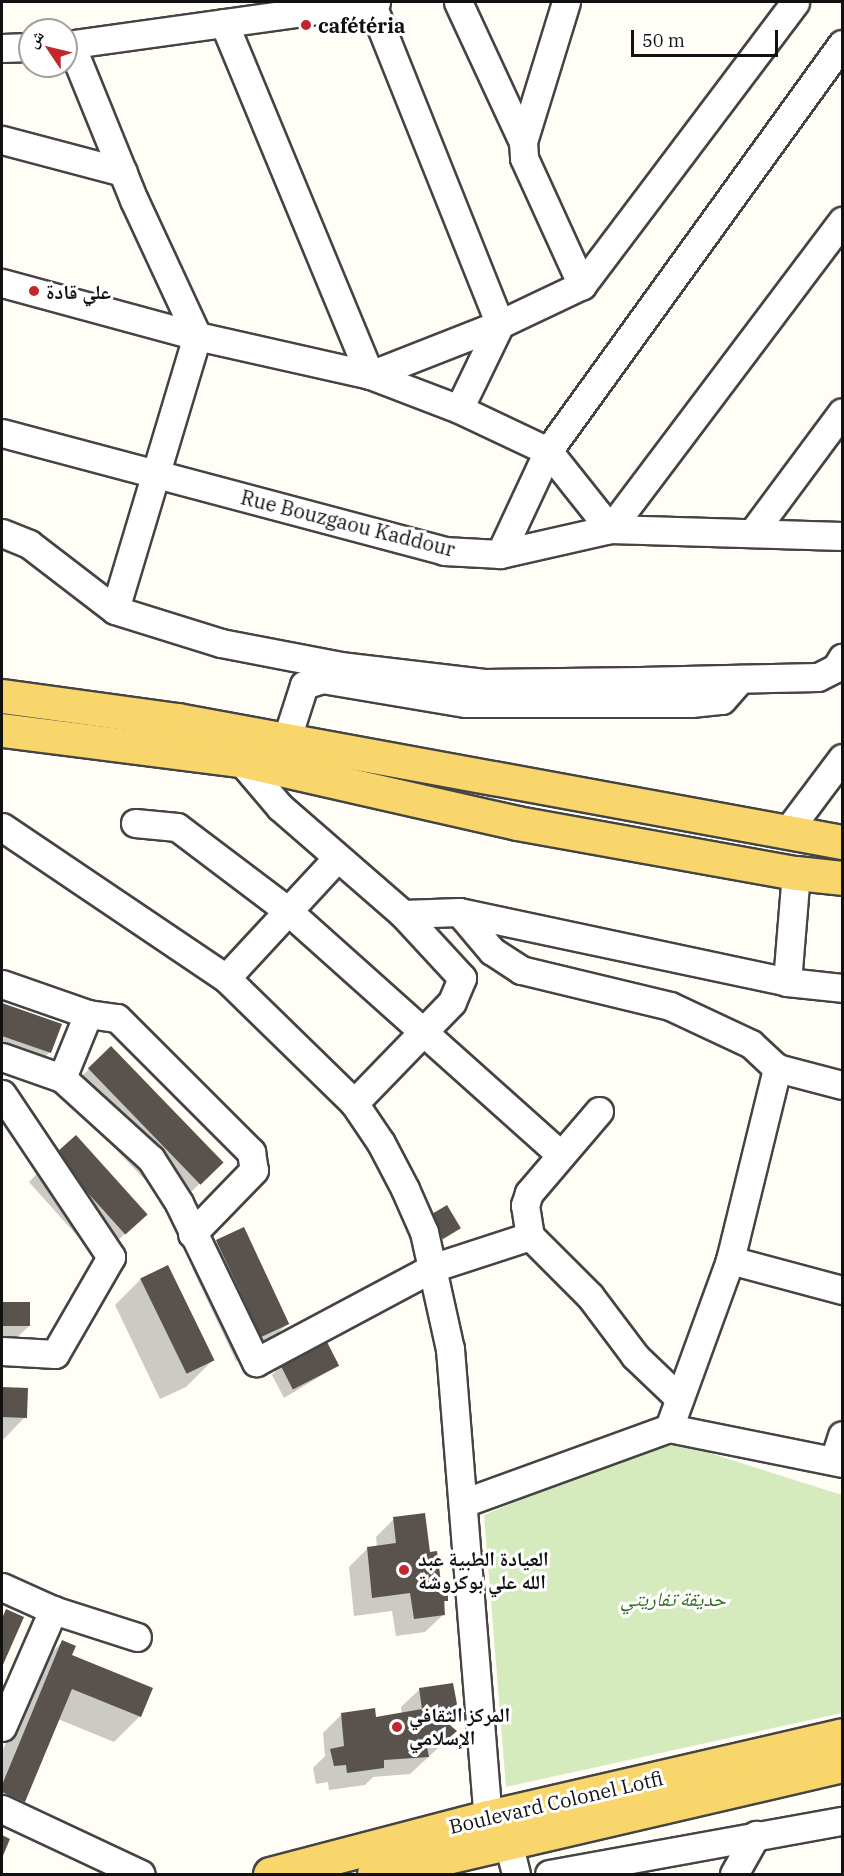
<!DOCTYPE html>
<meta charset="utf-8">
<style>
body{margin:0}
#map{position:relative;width:844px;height:1876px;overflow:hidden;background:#fffdf5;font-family:"IBM Plex Serif","Noto Naskh Arabic",serif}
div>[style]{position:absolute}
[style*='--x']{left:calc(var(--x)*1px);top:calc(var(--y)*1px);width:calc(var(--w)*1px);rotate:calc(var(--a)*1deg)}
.green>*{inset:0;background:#d5ebbd}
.shadow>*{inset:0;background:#0003;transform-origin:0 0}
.building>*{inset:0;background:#5a524d;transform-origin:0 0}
.roads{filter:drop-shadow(2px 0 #444) drop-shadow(-2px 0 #444) drop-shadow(0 2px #444) drop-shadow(0 -2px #444)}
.minor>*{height:27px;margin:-13.5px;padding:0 13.5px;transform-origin:13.5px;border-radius:13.5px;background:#fff}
.major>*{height:33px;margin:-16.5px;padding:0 16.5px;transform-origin:16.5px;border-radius:16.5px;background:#f9d66b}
.dots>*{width:16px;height:16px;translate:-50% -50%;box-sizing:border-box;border:3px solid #fff;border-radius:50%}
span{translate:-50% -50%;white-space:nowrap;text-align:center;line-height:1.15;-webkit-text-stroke:6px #fff;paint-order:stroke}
.poi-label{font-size:20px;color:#111;font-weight:700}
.left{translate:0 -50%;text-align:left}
.street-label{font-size:20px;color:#111}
.park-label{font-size:20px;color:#2f6b1f;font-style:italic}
.frame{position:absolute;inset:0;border:3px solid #111;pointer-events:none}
.north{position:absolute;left:18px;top:18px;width:60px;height:60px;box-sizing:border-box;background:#fff;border:2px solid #a0a0a0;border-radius:50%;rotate:305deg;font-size:16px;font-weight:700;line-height:24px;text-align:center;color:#111}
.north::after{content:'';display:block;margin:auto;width:21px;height:27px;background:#c4262e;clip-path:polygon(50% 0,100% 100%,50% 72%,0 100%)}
.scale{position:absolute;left:631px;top:30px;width:147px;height:27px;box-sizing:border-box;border:3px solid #111;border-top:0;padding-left:8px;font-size:18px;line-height:21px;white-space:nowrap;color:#111;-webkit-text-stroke:4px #fff;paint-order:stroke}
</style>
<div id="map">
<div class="green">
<div style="clip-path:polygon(665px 1439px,842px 1495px,842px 1713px,506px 1787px,484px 1515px)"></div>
</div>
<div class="shadow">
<div style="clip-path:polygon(2px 1004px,60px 1025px,50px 1052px,24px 1078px,2px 1070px)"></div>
<div style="left:111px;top:1048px;width:159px;height:67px;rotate:46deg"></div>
<div style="clip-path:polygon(54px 1156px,145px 1215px,98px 1259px,29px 1182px)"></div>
<div style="clip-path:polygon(430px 1216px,459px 1228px,433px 1247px)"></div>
<div style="clip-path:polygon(217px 1242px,288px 1323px,262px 1349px,236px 1361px,192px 1268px)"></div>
<div style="clip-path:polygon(141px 1279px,212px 1361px,186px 1387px,160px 1399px,115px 1305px)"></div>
<div style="clip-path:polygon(2px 1303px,28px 1304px,28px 1327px,2px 1352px)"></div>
<div style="clip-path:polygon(281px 1366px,337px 1366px,284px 1398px,272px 1375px)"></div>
<div style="clip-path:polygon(2px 1389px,26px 1389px,25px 1417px,2px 1441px)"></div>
<div style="clip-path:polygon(394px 1519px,429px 1553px,441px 1592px,446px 1591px,444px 1614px,425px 1632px,396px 1636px,392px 1611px,354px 1616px,349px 1567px,367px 1549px,377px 1547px,376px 1537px)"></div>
<div style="clip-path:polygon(6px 1611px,22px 1618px,2px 1664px,2px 1616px)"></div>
<div style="clip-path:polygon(62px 1642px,70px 1656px,140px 1716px,114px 1742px,58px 1719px,24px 1801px,2px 1824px,2px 1752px,37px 1668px)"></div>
<div style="clip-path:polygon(420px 1689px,458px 1719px,450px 1728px,455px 1731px,437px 1749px,410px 1774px,373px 1777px,365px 1785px,329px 1790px,328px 1782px,316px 1784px,313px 1768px,325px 1756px,323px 1733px,342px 1714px,375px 1719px,402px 1714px,401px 1707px)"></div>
</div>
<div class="building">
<div style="clip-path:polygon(2px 1003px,62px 1024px,51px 1053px,2px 1036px)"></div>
<div style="left:111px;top:1046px;width:162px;height:32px;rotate:46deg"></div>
<div style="left:76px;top:1135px;width:107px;height:30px;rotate:48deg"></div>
<div style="left:447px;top:1205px;width:27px;height:21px;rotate:59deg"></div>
<div style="left:244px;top:1227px;width:107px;height:31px;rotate:65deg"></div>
<div style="left:168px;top:1265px;width:106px;height:31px;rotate:64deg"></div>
<div style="left:2px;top:1302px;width:28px;height:24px"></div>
<div style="left:326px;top:1340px;width:29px;height:52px;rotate:63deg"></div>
<div style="left:2px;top:1387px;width:26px;height:30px;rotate:2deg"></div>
<div style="clip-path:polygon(425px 1513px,430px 1552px,437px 1551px,442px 1590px,448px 1589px,448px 1601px,444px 1601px,445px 1615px,414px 1619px,410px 1593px,372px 1598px,367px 1547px,396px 1543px,393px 1517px)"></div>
<div style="clip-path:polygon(6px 1609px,24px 1617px,2px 1667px,2px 1619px)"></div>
<div style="clip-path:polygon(62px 1640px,76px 1646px,72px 1655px,153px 1688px,141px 1717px,72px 1689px,25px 1802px,2px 1792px,2px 1785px)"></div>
<div style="clip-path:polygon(453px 1683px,460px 1720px,446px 1722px,457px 1731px,443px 1743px,436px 1734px,425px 1737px,429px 1757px,384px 1760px,384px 1768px,347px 1773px,346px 1765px,334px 1766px,330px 1749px,344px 1746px,341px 1713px,375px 1708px,376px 1717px,422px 1709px,419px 1688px)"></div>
<div style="clip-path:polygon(2px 1835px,10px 1839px,2px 1858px)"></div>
</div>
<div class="roads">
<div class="minor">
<div style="--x:371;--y:2;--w:347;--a:68.2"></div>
<div style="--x:500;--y:324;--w:94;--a:115.8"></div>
<div style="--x:458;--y:2;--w:154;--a:65.1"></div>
<div style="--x:566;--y:2;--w:146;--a:107.1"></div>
<div style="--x:523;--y:142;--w:16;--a:86"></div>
<div style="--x:524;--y:158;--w:140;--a:65.5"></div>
<div style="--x:224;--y:23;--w:381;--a:67.5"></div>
<div style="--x:370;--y:375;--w:140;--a:-21.4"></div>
<div style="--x:500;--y:324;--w:91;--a:-25.4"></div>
<div style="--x:582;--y:285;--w:354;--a:-53"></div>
<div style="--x:66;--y:45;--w:313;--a:-7.9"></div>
<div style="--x:71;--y:45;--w:167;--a:67.9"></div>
<div style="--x:134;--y:200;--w:150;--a:65.1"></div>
<div style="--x:197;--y:336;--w:286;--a:106.7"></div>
<div style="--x:2;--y:48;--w:28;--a:-2"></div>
<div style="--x:2;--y:140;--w:125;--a:14.8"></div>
<div style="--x:2;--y:283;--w:202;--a:15.2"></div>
<div style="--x:197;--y:336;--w:177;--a:12.7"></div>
<div style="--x:370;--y:375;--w:95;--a:20.9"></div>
<div style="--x:459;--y:409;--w:98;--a:25.3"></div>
<div style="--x:548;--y:451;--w:100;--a:51.5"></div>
<div style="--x:610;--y:529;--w:386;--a:-53"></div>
<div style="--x:2;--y:433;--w:457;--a:14.9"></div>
<div style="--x:444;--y:551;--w:56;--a:3.1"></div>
<div style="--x:500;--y:554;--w:113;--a:-12.8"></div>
<div style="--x:610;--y:529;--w:232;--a:1.7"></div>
<div style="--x:753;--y:532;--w:149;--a:-53.4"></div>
<div style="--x:2;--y:533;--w:29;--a:22"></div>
<div style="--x:29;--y:544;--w:108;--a:37.5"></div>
<div style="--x:115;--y:610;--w:111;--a:17.3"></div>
<div style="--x:221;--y:643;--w:121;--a:10.9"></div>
<div style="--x:340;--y:666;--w:145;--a:6.7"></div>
<div style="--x:484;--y:683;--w:156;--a:-0.7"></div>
<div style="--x:640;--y:681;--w:178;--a:-1.3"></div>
<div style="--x:818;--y:677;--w:20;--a:-27"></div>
<div style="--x:836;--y:668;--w:12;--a:-59"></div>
<div style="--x:500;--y:554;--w:114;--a:-65"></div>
<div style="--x:548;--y:451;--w:502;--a:-54.16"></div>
<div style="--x:286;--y:741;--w:59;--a:-72.2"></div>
<div style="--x:304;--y:685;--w:19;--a:-18"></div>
<div style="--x:322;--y:679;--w:146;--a:9.5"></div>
<div style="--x:466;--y:703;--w:225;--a:0"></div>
<div style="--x:691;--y:703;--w:31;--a:-6"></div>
<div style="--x:722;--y:700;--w:28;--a:-49"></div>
<div style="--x:240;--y:760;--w:62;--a:49.6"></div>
<div style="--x:280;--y:807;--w:163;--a:41"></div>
<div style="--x:403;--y:914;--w:87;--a:47.3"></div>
<div style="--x:462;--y:978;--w:26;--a:113"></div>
<div style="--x:452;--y:1002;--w:141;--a:134.1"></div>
<div style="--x:135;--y:823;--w:42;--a:5.4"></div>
<div style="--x:177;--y:827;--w:139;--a:37.1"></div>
<div style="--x:288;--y:911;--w:365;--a:41.8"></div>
<div style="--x:2;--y:827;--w:270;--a:34"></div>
<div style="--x:226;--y:978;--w:179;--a:44.3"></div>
<div style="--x:354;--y:1103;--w:48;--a:56"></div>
<div style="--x:381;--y:1143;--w:52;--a:62.4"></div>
<div style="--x:405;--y:1189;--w:47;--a:66.2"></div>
<div style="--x:424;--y:1232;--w:120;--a:77.5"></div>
<div style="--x:450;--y:1349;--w:470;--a:85.4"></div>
<div style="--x:785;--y:834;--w:95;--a:-53.1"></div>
<div style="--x:459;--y:912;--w:51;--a:49.8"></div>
<div style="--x:492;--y:951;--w:35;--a:33"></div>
<div style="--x:521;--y:970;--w:153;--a:13.6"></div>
<div style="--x:670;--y:1006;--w:89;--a:25.1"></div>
<div style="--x:751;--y:1044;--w:35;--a:43"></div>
<div style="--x:777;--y:1068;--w:67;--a:14.7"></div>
<div style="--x:403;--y:914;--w:56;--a:-2"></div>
<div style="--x:459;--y:912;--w:335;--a:12"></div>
<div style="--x:787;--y:982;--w:55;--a:6.2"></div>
<div style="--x:226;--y:978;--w:163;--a:-47.2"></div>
<div style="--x:787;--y:982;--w:109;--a:-85.3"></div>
<div style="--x:2;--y:984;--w:91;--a:19.2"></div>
<div style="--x:88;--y:1014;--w:29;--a:8"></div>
<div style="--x:117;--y:1018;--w:190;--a:45"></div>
<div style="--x:251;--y:1152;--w:18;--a:81"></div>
<div style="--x:254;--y:1170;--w:89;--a:134.1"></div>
<div style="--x:2;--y:1057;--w:64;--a:19.3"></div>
<div style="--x:62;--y:1078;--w:120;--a:42.3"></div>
<div style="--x:151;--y:1159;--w:52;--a:57.5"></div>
<div style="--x:179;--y:1203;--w:177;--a:64.2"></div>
<div style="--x:256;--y:1362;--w:200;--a:-28.1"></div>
<div style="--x:432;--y:1268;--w:103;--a:-18.1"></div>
<div style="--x:62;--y:1078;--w:69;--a:-67.9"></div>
<div style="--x:2;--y:1094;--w:196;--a:56.2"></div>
<div style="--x:111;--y:1257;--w:112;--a:120"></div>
<div style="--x:55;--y:1354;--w:53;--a:-176.8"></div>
<div style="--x:599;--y:1111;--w:108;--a:130.5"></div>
<div style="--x:529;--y:1193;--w:13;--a:108"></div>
<div style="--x:525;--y:1205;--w:31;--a:81"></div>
<div style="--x:530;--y:1236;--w:85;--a:45"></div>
<div style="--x:590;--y:1296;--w:75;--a:53.1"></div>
<div style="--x:635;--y:1356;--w:61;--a:43.7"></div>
<div style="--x:730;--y:1260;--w:116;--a:15"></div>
<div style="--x:669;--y:1428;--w:179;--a:-70"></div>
<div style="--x:730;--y:1260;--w:198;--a:-76.2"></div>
<div style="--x:834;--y:1460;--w:26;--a:-72"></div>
<div style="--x:463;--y:1503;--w:219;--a:-20"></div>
<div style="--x:669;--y:1428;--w:177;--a:11.4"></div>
<div style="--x:2;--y:1587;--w:56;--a:24.3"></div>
<div style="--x:53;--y:1610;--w:88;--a:17.8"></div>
<div style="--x:2;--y:1727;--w:128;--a:-66.4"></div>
<div style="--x:2;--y:1809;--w:153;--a:25.1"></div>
<div style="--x:508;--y:1842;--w:33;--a:76"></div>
<div style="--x:549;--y:1874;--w:298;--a:-10.3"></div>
<div style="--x:734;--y:1874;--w:45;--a:-60.6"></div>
</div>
<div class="major">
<div style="--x:2;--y:696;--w:177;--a:7.8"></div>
<div style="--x:177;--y:720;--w:676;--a:10.4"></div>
<div style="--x:2;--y:730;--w:240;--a:7.2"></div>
<div style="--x:240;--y:760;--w:284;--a:12.8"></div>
<div style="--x:517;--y:823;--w:283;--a:10.2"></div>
<div style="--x:796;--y:873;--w:46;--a:6.2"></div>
<div style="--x:270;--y:1874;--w:225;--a:-14.7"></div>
<div style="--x:488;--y:1817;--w:363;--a:-13"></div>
<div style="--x:374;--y:1874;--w:481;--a:-13.1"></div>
</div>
</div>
<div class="dots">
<div style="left:306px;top:25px;background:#c4262e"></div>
<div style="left:34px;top:291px;background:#c4262e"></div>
<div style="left:404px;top:1570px;background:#c4262e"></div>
<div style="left:397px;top:1727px;background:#c4262e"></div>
</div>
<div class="poi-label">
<span class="left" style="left:318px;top:25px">cafétéria</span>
<span class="left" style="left:46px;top:291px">علي قادة</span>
<span class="left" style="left:418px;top:1570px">العيادة الطبية عبد<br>الله علي بوكروشة</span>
<span class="left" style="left:409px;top:1726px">المركز الثقافي<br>الإسلامي</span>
</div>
<div class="street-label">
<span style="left:348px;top:523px;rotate:14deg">Rue Bouzgaou Kaddour</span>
<span style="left:556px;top:1802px;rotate:-13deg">Boulevard Colonel Lotfi</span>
</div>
<div class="park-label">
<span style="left:673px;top:1598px">حديقة تفاريتي</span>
</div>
<div class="frame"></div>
<div class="north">ش</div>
<div class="scale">50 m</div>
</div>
